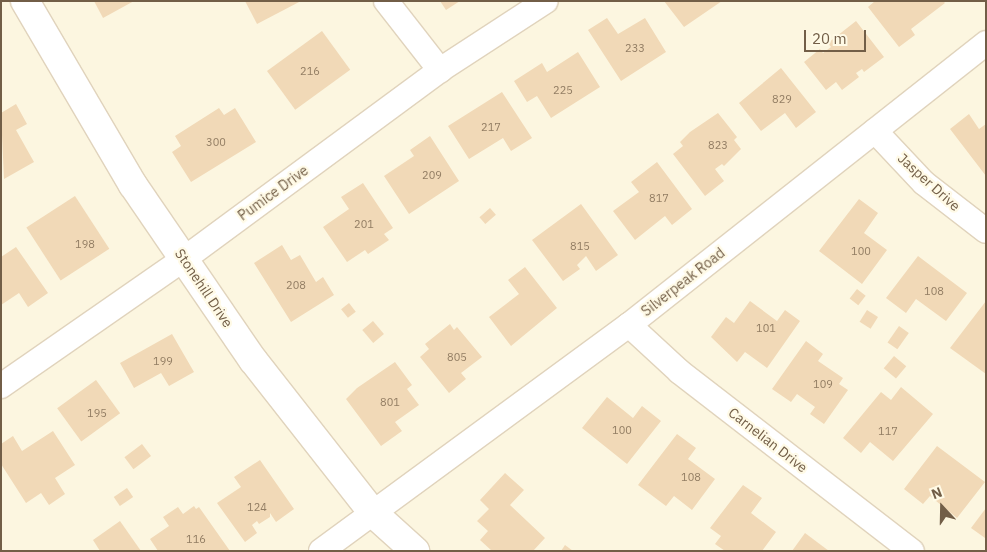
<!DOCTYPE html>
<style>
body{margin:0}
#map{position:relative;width:987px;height:552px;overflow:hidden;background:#fcf6e0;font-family:"IBM Plex Sans",sans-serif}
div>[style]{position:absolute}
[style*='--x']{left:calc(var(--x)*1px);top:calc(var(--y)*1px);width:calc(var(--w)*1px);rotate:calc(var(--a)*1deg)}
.building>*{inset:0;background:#f1d9b7;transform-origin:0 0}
.roads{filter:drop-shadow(1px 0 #e0d3bc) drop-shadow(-1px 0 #e0d3bc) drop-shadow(0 1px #e0d3bc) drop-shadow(0 -1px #e0d3bc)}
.street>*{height:24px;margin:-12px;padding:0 12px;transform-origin:12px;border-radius:12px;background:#fff}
.secondary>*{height:28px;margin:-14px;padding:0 14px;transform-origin:14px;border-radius:14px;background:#fff}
span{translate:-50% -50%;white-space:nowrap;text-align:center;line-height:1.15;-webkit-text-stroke:4.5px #fffae6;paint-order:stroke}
.number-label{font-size:11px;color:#927d63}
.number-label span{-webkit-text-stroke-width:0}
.street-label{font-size:14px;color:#725e47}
.frame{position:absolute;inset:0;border:2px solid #725e47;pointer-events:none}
.north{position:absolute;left:917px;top:482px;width:50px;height:50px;-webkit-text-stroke:4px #fffae6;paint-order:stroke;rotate:339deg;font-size:14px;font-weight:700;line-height:20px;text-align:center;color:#725e47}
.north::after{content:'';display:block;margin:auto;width:18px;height:22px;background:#725e47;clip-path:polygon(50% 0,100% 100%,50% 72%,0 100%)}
.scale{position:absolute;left:804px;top:30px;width:62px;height:22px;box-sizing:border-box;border:2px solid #725e47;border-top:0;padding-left:6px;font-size:15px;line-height:18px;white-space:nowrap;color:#725e47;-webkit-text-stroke:4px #fffae6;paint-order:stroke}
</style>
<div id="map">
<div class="building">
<div style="clip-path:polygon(94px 1px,134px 1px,103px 18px)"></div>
<div style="clip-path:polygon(245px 1px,301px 1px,257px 24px)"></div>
<div style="clip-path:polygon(440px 1px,460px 1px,446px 10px)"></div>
<div style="clip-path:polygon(664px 1px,722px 1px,684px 27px)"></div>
<div style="clip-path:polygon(875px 1px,943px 1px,945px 3px,911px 29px,915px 35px,899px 47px,868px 7px)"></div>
<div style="clip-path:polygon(607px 18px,618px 34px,645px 18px,666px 52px,621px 81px,588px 30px)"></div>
<div style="clip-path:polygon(856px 21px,884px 57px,864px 72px,862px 69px,856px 73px,859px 77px,842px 90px,836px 82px,826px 90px,804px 62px,820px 49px,823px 53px,831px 47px,828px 43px)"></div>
<div style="left:322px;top:31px;width:48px;height:68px;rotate:54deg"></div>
<div style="clip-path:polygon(578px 52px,600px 87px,551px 118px,537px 96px,527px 102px,514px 81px,542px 63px,547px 72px)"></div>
<div style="clip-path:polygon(781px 68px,816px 112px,796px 128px,785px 113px,761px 131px,739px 103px)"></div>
<div style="clip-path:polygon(502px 92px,532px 138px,511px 151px,503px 138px,469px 159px,448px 126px)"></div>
<div style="clip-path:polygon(16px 104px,27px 124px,16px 130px,34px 162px,4px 179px,1px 113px)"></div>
<div style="clip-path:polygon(219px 108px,224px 115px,235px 108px,256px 142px,191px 182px,172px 152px,181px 146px,175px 136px)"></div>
<div style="clip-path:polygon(718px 113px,737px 137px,734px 140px,741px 149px,724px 166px,722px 164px,715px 169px,724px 181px,705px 196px,673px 154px,683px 146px,680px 142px,690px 132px)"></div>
<div style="clip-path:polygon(969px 114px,979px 129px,986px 124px,986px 176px,950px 129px)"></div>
<div style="clip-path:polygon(430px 136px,459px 181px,409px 214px,384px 176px,414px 156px,410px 150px)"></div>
<div style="clip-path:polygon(657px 162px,692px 209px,672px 225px,665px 216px,635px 240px,613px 211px,639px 192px,631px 182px)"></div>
<div style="clip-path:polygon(363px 183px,393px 228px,384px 234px,389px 240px,368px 254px,365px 250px,347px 262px,323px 227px,349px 209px,341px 197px)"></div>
<div style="left:75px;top:196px;width:63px;height:58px;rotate:57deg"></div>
<div style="clip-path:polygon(859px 199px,878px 213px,864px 233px,887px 250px,862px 284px,819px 251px)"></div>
<div style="clip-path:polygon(581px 204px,618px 255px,596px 271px,586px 256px,577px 265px,580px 269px,563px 281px,532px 240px)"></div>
<div style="left:490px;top:208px;width:9px;height:14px;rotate:49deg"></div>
<div style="clip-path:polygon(282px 245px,291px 260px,300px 255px,316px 282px,323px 277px,334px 295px,291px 322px,254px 263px)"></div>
<div style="clip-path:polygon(16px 247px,48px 293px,28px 307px,19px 293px,1px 305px,1px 257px)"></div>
<div style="clip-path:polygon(918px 256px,967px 293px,946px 321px,916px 299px,906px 313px,886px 298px)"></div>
<div style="clip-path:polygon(525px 267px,557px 308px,511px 346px,489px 317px,519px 294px,508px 280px)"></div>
<div style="left:857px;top:289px;width:11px;height:12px;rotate:38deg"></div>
<div style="clip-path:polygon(750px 301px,777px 321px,785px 310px,800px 321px,767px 368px,745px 352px,737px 362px,711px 337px,726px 317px,734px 323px)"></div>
<div style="clip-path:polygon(986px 301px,986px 374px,950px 348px)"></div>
<div style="left:349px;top:303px;width:11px;height:10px;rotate:52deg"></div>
<div style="left:867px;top:310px;width:13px;height:14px;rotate:32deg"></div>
<div style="left:373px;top:321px;width:17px;height:14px;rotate:50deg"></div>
<div style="clip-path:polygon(450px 324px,454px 330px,457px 327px,482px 357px,461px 373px,466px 379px,449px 393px,420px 357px,429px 349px,425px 344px)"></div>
<div style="left:899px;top:326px;width:12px;height:20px;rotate:35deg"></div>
<div style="clip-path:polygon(172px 334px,194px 372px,169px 386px,161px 373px,134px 388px,120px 363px)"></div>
<div style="clip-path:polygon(806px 341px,823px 354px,818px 361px,843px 378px,839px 384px,848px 390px,824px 424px,810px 414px,815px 407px,797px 394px,791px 402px,772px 389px)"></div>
<div style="left:894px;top:356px;width:16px;height:16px;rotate:40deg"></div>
<div style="clip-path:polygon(395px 362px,412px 385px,407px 389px,419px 405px,395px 422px,402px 431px,381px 446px,346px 399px,357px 388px)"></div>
<div style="left:96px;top:380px;width:41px;height:48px;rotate:54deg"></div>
<div style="clip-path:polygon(901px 387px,933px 414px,893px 461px,870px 442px,861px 453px,843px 438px,881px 392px,891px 400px)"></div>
<div style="clip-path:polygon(607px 397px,633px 418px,642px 406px,661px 421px,627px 464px,582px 428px)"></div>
<div style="clip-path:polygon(53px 431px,75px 465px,55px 478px,65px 494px,49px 505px,41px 493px,26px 503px,1px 464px,1px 444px,13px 436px,22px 451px)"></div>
<div style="clip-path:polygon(677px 434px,696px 448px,688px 459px,715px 479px,692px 510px,674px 496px,666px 506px,638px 485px)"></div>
<div style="left:142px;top:444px;width:15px;height:22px;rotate:53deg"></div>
<div style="clip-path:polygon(937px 446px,985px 482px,957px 518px,930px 496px,923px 504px,904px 489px)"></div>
<div style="clip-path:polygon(260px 460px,294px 509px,276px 522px,270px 513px,270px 517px,259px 524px,257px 521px,252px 525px,257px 533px,245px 542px,217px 503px,241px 487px,234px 477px)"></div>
<div style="clip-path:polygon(505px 473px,524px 490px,510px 505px,545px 538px,533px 551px,492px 551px,480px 540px,488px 531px,477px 521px,489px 509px,480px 500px)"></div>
<div style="clip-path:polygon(743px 485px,762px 498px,751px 513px,776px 532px,762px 551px,725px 551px,715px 544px,721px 536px,710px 528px)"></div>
<div style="left:127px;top:488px;width:11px;height:16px;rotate:56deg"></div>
<div style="clip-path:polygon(194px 506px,196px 509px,199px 507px,230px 551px,158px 551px,150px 539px,169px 526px,163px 517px,178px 507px,183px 514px)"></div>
<div style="clip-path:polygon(986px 508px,986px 536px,985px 538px,971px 528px)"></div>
<div style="clip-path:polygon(120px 521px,141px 551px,100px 551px,93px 540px)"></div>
<div style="clip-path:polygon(805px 533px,829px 551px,792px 551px)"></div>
<div style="clip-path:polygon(565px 545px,573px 551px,561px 551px)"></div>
</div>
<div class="roads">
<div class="street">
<div style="--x:386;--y:1;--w:88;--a:52"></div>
<div style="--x:875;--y:131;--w:71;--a:46.7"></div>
<div style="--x:924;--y:183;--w:78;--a:37.7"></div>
<div style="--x:629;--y:325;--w:69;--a:42.7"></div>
<div style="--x:680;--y:372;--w:293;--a:37.7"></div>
<div style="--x:1;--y:386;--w:223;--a:-34.8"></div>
<div style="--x:184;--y:259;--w:318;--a:-36.4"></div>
<div style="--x:440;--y:70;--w:126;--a:-33.1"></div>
<div style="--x:321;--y:551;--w:382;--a:-36.3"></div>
<div style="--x:629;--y:325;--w:455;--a:-38.3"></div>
</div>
<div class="secondary">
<div style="--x:25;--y:1;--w:213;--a:59.6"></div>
<div style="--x:133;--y:185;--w:212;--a:55.6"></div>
<div style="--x:253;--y:360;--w:194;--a:51.9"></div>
<div style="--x:373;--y:513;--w:57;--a:42.1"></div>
</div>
</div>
<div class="number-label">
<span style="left:635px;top:48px">233</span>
<span style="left:310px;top:71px">216</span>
<span style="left:563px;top:90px">225</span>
<span style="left:782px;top:99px">829</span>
<span style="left:491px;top:127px">217</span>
<span style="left:216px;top:142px">300</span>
<span style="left:718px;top:145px">823</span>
<span style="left:432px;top:175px">209</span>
<span style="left:659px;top:198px">817</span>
<span style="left:364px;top:224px">201</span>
<span style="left:85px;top:244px">198</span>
<span style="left:580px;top:246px">815</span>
<span style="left:861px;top:251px">100</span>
<span style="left:296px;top:285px">208</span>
<span style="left:934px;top:291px">108</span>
<span style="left:766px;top:328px">101</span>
<span style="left:457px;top:357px">805</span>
<span style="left:163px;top:361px">199</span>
<span style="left:823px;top:384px">109</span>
<span style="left:390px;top:402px">801</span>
<span style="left:97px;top:413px">195</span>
<span style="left:622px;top:430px">100</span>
<span style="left:888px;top:431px">117</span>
<span style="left:691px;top:477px">108</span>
<span style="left:257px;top:507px">124</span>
<span style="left:196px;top:539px">116</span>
</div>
<div class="street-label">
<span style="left:929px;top:182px;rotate:42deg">Jasper Drive</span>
<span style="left:273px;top:193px;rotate:-36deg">Pumice Drive</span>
<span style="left:683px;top:282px;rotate:-38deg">Silverpeak Road</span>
<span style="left:204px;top:288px;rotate:56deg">Stonehill Drive</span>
<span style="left:768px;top:440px;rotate:38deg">Carnelian Drive</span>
</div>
<div class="frame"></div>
<div class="north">N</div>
<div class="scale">20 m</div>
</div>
